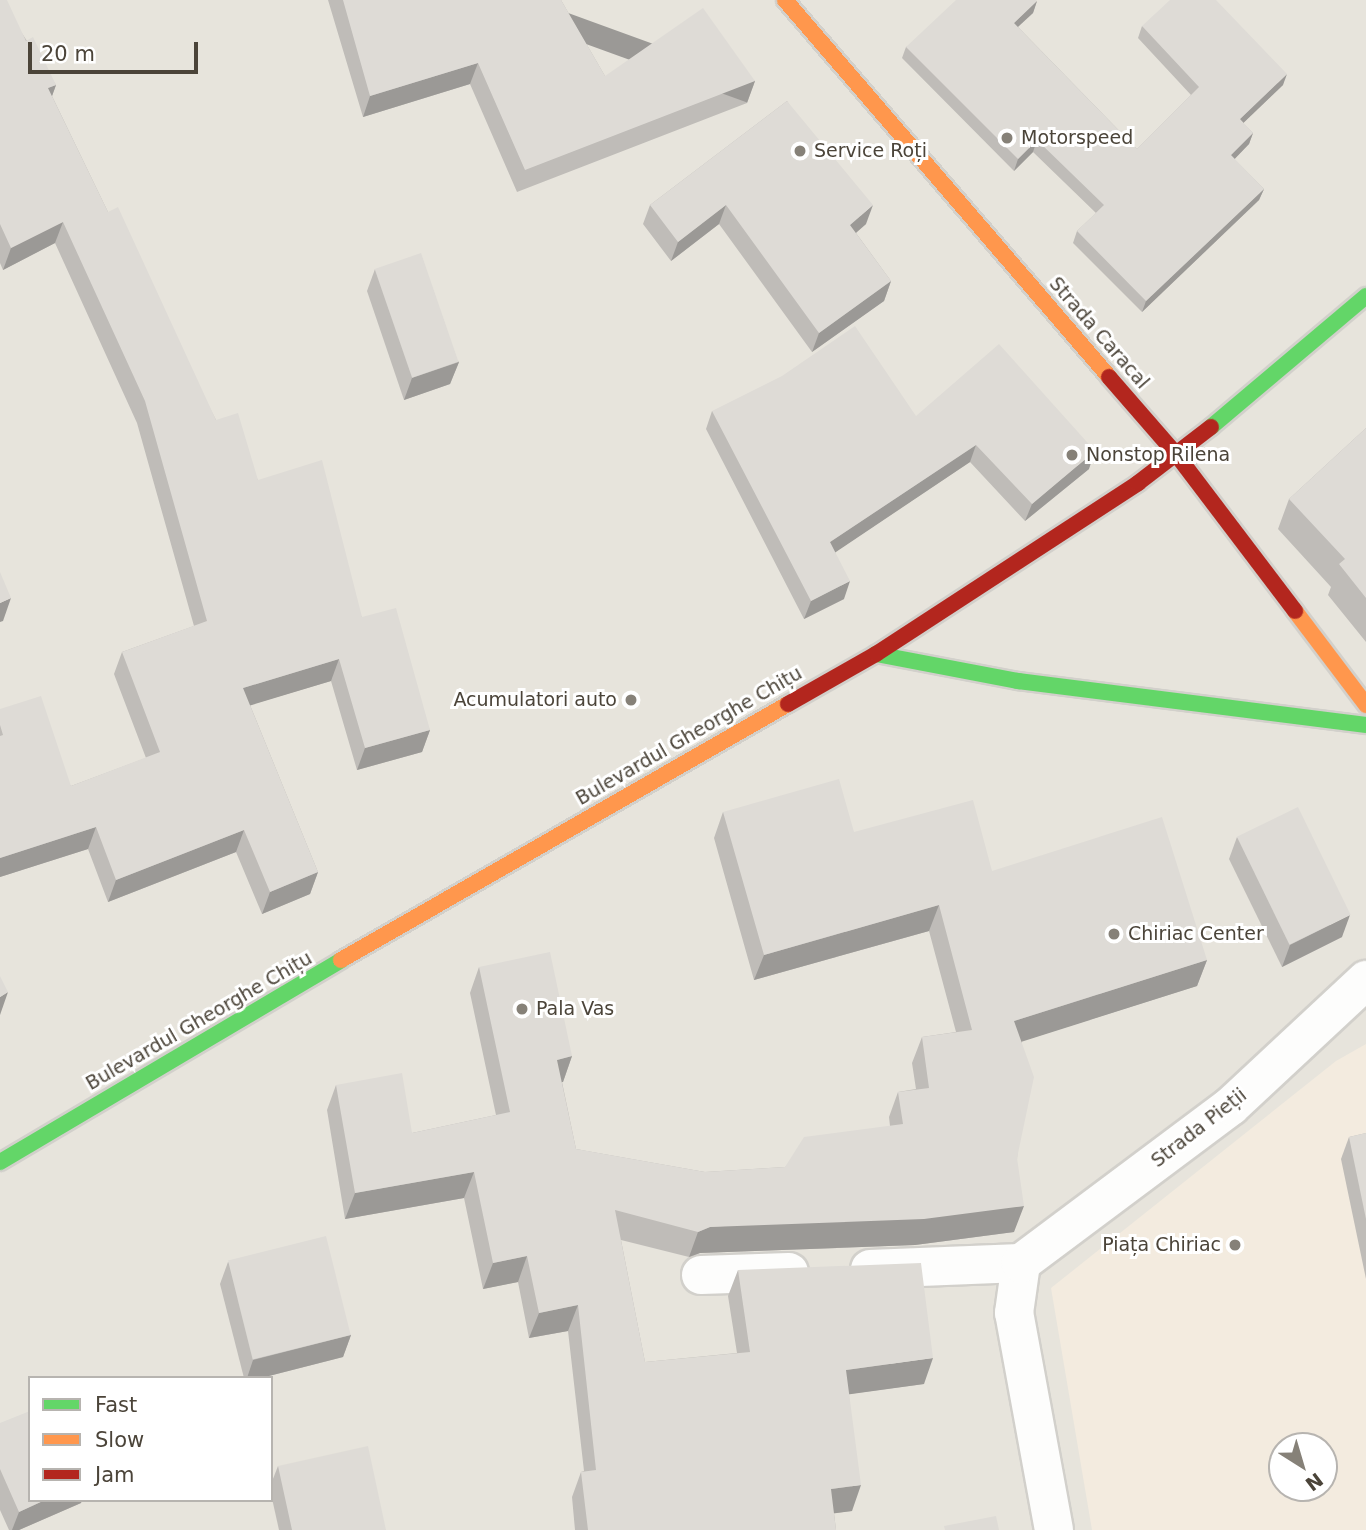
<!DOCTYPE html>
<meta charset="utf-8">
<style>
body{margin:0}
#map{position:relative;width:1366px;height:1530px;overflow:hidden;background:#f4f2ee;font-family:"DejaVu Sans",sans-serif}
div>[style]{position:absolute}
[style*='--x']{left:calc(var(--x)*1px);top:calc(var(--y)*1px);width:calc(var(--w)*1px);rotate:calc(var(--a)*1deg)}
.residential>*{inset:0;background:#e7e4dc}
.commercial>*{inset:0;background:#f3ebdf}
.roads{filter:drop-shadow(2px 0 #d2d0cb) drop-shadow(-2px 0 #d2d0cb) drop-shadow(0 2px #d2d0cb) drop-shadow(0 -2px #d2d0cb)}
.street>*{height:38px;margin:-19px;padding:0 19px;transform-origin:19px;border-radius:19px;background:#fdfdfc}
.fast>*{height:16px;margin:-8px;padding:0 8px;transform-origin:8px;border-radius:8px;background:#63d668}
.slow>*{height:16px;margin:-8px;padding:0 8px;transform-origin:8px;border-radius:8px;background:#ff974d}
.jam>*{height:16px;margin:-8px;padding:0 8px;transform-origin:8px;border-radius:8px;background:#b3261e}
.wall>*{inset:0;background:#bfbcb8}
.shaded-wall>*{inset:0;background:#9b9996;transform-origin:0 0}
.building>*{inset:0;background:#dedbd6;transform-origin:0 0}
.dots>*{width:19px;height:19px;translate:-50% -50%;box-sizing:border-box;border:4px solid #fff;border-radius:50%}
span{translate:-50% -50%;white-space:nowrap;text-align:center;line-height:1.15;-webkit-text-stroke:6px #fff;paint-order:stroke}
.poi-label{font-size:19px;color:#4b4439}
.left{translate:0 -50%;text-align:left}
.right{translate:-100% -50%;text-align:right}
.street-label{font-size:19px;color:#4b4439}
.legend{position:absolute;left:28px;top:1376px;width:245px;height:126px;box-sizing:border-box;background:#fff;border:2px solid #b7b4b0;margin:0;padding:9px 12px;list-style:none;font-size:21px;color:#4b4439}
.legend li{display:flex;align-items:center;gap:14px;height:35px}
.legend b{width:35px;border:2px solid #b7b4b0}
.north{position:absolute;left:1268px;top:1432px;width:70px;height:70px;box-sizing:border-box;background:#fff;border:2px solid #b7b4b0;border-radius:50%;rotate:143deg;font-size:19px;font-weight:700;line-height:28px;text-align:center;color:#4b4439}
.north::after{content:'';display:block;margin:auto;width:24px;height:32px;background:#868178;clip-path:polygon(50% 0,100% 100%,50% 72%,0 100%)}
.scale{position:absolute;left:28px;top:42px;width:170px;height:32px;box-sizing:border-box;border:4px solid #4b4439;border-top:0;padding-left:9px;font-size:21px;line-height:24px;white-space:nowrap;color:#4b4439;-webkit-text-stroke:5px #fff;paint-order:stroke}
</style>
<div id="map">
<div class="residential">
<div style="clip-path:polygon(evenodd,0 0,1366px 0,1366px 1530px,0 1530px,0 0,30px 1378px,271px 1378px,271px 1500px,30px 1500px,30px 1378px,0 0,1282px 1446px,1324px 1446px,1324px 1488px,1282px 1488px,1282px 1446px)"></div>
</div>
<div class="commercial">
<div style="clip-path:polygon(evenodd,1366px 1044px,1366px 1530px,1092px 1530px,1051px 1288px,1336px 1061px,1366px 1044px,1282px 1446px,1324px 1446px,1324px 1488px,1282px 1488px,1282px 1446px)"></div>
</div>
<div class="roads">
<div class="street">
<div style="--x:870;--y:1269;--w:151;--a:-2.3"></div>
<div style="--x:701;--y:1275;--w:88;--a:-2"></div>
<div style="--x:1054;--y:1530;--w:221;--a:-100.4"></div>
<div style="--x:1014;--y:1313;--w:50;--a:-82"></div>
<div style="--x:1021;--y:1263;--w:262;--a:-36.8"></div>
<div style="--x:1231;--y:1106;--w:185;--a:-43"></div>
</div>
<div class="fast">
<div style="--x:1211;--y:427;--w:203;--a:-40.2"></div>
<div style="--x:876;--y:654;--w:145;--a:10.8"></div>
<div style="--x:1018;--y:681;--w:351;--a:7.2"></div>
<div style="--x:0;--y:1162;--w:396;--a:-30.6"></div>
</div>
<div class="slow">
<div style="--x:785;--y:0;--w:497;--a:49.3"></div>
<div style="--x:1295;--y:611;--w:118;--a:52.9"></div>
<div style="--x:341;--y:960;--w:515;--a:-29.8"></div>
</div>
<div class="jam">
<div style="--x:1109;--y:377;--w:102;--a:49"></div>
<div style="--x:1176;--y:454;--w:197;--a:52.8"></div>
<div style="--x:788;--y:704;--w:101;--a:-29.6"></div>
<div style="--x:876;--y:654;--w:313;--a:-33.1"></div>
<div style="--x:1138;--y:483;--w:92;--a:-37.5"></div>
</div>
</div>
<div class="wall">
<div style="clip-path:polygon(0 0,56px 85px,52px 96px,108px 212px,216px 420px,258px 480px,362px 617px,430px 730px,422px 752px,357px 770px,331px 681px,250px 705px,318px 872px,310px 894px,262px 914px,236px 852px,108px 902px,88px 849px,0 877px,0 709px,71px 786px,146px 758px,114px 674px,122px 652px,194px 626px,137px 423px,55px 243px,3px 270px,0 263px)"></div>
<div style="clip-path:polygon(328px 0,561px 0,605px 76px,755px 81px,747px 103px,517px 192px,470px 84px,363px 117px)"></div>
<div style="clip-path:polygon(1037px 1px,1033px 13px,1018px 27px,1137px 149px,1191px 95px,1138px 38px,1142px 26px,1283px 85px,1243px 123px,1253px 133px,1249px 144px,1234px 159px,1264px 189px,1259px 200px,1142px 312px,1073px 243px,1077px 231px,1096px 213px,1033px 152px,1014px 171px,902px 58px,906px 47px)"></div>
<div style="clip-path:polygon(787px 101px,866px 224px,856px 233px,891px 281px,884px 301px,812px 352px,719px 224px,671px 261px,643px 224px,650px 205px)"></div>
<div style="clip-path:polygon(375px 269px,459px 362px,450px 384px,404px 400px,367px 291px)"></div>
<div style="clip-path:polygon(712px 411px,916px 416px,1089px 469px,1025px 521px,970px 462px,835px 552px,844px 599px,804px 619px,706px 429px)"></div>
<div style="clip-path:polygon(1366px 428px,1366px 642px,1328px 595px,1331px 587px,1278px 529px,1289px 499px)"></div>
<div style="clip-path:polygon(723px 812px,854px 832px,992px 871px,1207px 960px,1197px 986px,1022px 1041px,1014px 1232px,915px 1245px,700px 1253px,689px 1257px,621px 1240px,645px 1362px,737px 1353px,728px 1296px,738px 1270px,924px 1384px,849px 1394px,852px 1511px,834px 1513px,836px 1530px,575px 1530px,572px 1497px,581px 1472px,584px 1471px,568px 1331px,529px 1338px,518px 1282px,483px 1289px,464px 1198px,345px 1219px,327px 1110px,336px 1085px,412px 1133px,496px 1115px,470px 993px,479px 967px,572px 1056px,563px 1082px,562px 1082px,576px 1149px,705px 1172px,785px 1167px,890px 1126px,889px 1117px,898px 1092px,916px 1089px,912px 1063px,922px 1037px,956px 1032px,929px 931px,754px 980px,714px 838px)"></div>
<div style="clip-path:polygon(1237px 837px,1342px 937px,1282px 967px,1229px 859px)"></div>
<div style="clip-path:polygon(1366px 1133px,1366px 1279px,1341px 1159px,1349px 1137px)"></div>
<div style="clip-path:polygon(228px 1262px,351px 1335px,343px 1357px,261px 1378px,244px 1378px,220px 1284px)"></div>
<div style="clip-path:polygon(0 1423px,30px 1500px,82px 1500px,81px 1503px,19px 1530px,9px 1530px,0 1510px)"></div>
<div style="clip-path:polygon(278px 1466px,386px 1530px,279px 1530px,271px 1494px,271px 1484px)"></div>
</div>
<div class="shaded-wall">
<div style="clip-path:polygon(1037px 1px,1033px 13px,1010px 34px,1014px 23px)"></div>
<div style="clip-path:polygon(478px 63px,470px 84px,363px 117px,370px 96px)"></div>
<div style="clip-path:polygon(1287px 74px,1283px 85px,1235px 131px,1240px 119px)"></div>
<div style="left:755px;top:81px;width:23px;height:247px;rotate:110deg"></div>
<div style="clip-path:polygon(56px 85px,48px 107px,48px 88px)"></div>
<div style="clip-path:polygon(1253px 133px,1249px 144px,1227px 167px,1231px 155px)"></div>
<div style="clip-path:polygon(1037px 140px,1033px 152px,1014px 171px,1018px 159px)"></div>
<div style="clip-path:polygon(1264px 189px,1259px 200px,1142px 312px,1146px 301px)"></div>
<div style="clip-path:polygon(726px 205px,719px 224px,671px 261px,678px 242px)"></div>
<div style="clip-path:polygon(873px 205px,866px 224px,843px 244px,850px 225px)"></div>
<div style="clip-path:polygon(63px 222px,55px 243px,3px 270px,11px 248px)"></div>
<div style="clip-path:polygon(891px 281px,884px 301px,812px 352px,819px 333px)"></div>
<div style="clip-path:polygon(459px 362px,450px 384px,404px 400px,412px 378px)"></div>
<div style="clip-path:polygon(976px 445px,970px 462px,824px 560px,830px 542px)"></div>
<div style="clip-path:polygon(1095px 451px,1089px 469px,1025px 521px,1032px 504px)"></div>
<div style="clip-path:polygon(850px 581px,844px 599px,804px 619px,811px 601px)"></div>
<div style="clip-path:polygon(11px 598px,3px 621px,0 622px,0 603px)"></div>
<div style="clip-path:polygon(339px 659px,331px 681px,235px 710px,243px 688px)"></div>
<div style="clip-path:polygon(430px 730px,422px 752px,357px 770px,365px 748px)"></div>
<div style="clip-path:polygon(96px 827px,88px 849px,0 877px,0 858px)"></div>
<div style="clip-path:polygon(244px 830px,236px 852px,108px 902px,116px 880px)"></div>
<div style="clip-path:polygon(318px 872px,310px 894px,262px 914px,270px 892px)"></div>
<div style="clip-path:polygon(939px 905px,929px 931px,754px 980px,764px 955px)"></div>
<div style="clip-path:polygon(1350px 915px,1342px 937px,1282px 967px,1290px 945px)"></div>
<div style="clip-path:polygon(1207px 960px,1197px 986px,1005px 1047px,1014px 1021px)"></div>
<div style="clip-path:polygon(8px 992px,0 1015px,0 997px)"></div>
<div style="clip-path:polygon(572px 1056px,563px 1082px,547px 1085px,557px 1060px)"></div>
<div style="clip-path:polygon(474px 1172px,464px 1198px,345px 1219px,355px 1193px)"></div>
<div style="clip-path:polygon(1024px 1206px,1014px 1232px,915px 1245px,700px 1253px,689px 1257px,698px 1232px,710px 1227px)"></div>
<div style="clip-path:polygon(527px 1256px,518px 1282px,483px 1289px,493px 1263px)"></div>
<div style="clip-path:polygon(578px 1305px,568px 1331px,529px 1338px,539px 1313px)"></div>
<div style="clip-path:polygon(351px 1335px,343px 1357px,261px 1378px,247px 1378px,253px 1360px)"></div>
<div style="clip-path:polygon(933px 1358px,924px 1384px,837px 1396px,846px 1370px)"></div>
<div style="clip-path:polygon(861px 1485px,852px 1511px,821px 1515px,831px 1489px)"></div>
<div style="clip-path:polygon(45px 1500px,82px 1500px,81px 1503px,19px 1530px,12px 1530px,19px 1512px)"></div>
</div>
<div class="building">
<div style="clip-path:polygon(0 0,7px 0,26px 41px,33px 37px,56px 85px,48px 88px,108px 212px,118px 207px,216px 420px,238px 413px,258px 480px,322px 460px,362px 617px,396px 608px,430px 730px,365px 748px,339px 659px,243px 688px,318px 872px,270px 892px,244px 830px,116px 880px,96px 827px,0 858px,0 736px,3px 735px,0 725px,0 709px,41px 696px,71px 786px,160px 752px,122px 652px,207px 621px,145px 401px,63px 222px,11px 248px,0 224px)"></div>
<div style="clip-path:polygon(343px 0,561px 0,605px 76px,703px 8px,755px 81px,525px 170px,478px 63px,370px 96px)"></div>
<div style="clip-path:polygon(956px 0,1036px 0,1037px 1px,1014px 23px,1137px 149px,1199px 87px,1142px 26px,1170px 0,1216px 0,1287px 74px,1240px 119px,1253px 133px,1231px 155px,1264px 189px,1146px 301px,1077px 231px,1104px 205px,1037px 140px,1018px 159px,906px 47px)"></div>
<div style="clip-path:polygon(787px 101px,873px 205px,850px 225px,891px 281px,819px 333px,726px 205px,678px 242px,650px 205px)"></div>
<div style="left:421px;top:253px;width:115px;height:49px;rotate:71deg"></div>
<div style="clip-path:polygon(855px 326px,916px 416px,999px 344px,1095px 451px,1032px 504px,976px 445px,830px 542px,850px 581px,811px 601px,712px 411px,782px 376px)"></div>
<div style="clip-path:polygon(1366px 428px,1366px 598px,1339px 564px,1345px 559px,1289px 499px)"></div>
<div style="clip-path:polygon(0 572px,11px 598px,0 603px)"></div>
<div style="clip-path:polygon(839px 779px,854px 832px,973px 800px,992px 871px,1162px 817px,1207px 960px,1014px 1021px,1034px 1077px,1017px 1158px,1024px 1206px,924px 1219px,710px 1227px,698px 1232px,615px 1210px,645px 1362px,750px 1352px,738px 1270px,921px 1263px,933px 1358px,846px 1370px,861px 1485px,831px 1489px,836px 1530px,588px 1530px,581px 1472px,596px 1470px,578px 1305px,539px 1313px,527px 1256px,493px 1263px,474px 1172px,355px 1193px,336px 1085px,402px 1073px,412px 1133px,510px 1112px,479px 967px,550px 952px,572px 1056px,557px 1060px,576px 1149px,705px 1172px,785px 1167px,804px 1137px,903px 1124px,898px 1092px,929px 1088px,922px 1037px,972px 1030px,939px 905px,764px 955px,723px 812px)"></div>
<div style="left:1298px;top:807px;width:120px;height:68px;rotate:64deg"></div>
<div style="clip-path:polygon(0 976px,8px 992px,0 997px)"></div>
<div style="clip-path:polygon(1366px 1133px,1366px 1219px,1349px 1137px)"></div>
<div style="left:326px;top:1236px;width:102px;height:101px;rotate:76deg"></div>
<div style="clip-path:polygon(30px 1411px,30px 1500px,45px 1500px,19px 1512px,0 1469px,0 1423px)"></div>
<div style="clip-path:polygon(368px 1446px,386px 1530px,292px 1530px,278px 1466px)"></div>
<div style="clip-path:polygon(996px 1516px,999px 1530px,945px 1530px,944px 1526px)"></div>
</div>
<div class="dots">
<div style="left:1007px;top:138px;background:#868178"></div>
<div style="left:800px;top:151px;background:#868178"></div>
<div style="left:1072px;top:455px;background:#868178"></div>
<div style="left:631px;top:700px;background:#868178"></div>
<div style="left:1114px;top:934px;background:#868178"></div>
<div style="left:522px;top:1009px;background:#868178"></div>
<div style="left:1235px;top:1245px;background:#868178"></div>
</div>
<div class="poi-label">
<span class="left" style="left:1021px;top:138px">Motorspeed</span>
<span class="left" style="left:814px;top:151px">Service Roți</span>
<span class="left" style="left:1086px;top:455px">Nonstop Rilena</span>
<span class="right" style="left:617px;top:700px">Acumulatori auto</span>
<span class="left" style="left:1128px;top:934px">Chiriac Center</span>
<span class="left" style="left:536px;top:1009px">Pala Vas</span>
<span class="right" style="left:1221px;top:1245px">Piața Chiriac</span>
</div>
<div class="street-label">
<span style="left:1099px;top:333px;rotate:49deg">Strada Caracal</span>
<span style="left:689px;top:736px;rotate:-30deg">Bulevardul Gheorghe Chițu</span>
<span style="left:199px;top:1021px;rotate:-30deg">Bulevardul Gheorghe Chițu</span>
<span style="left:1199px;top:1128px;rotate:-38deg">Strada Pieții</span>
</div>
<ul class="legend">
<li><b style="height:9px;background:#63d668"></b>Fast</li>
<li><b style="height:9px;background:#ff974d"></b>Slow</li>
<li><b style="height:9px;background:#b3261e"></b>Jam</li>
</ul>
<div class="north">N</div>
<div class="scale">20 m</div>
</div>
